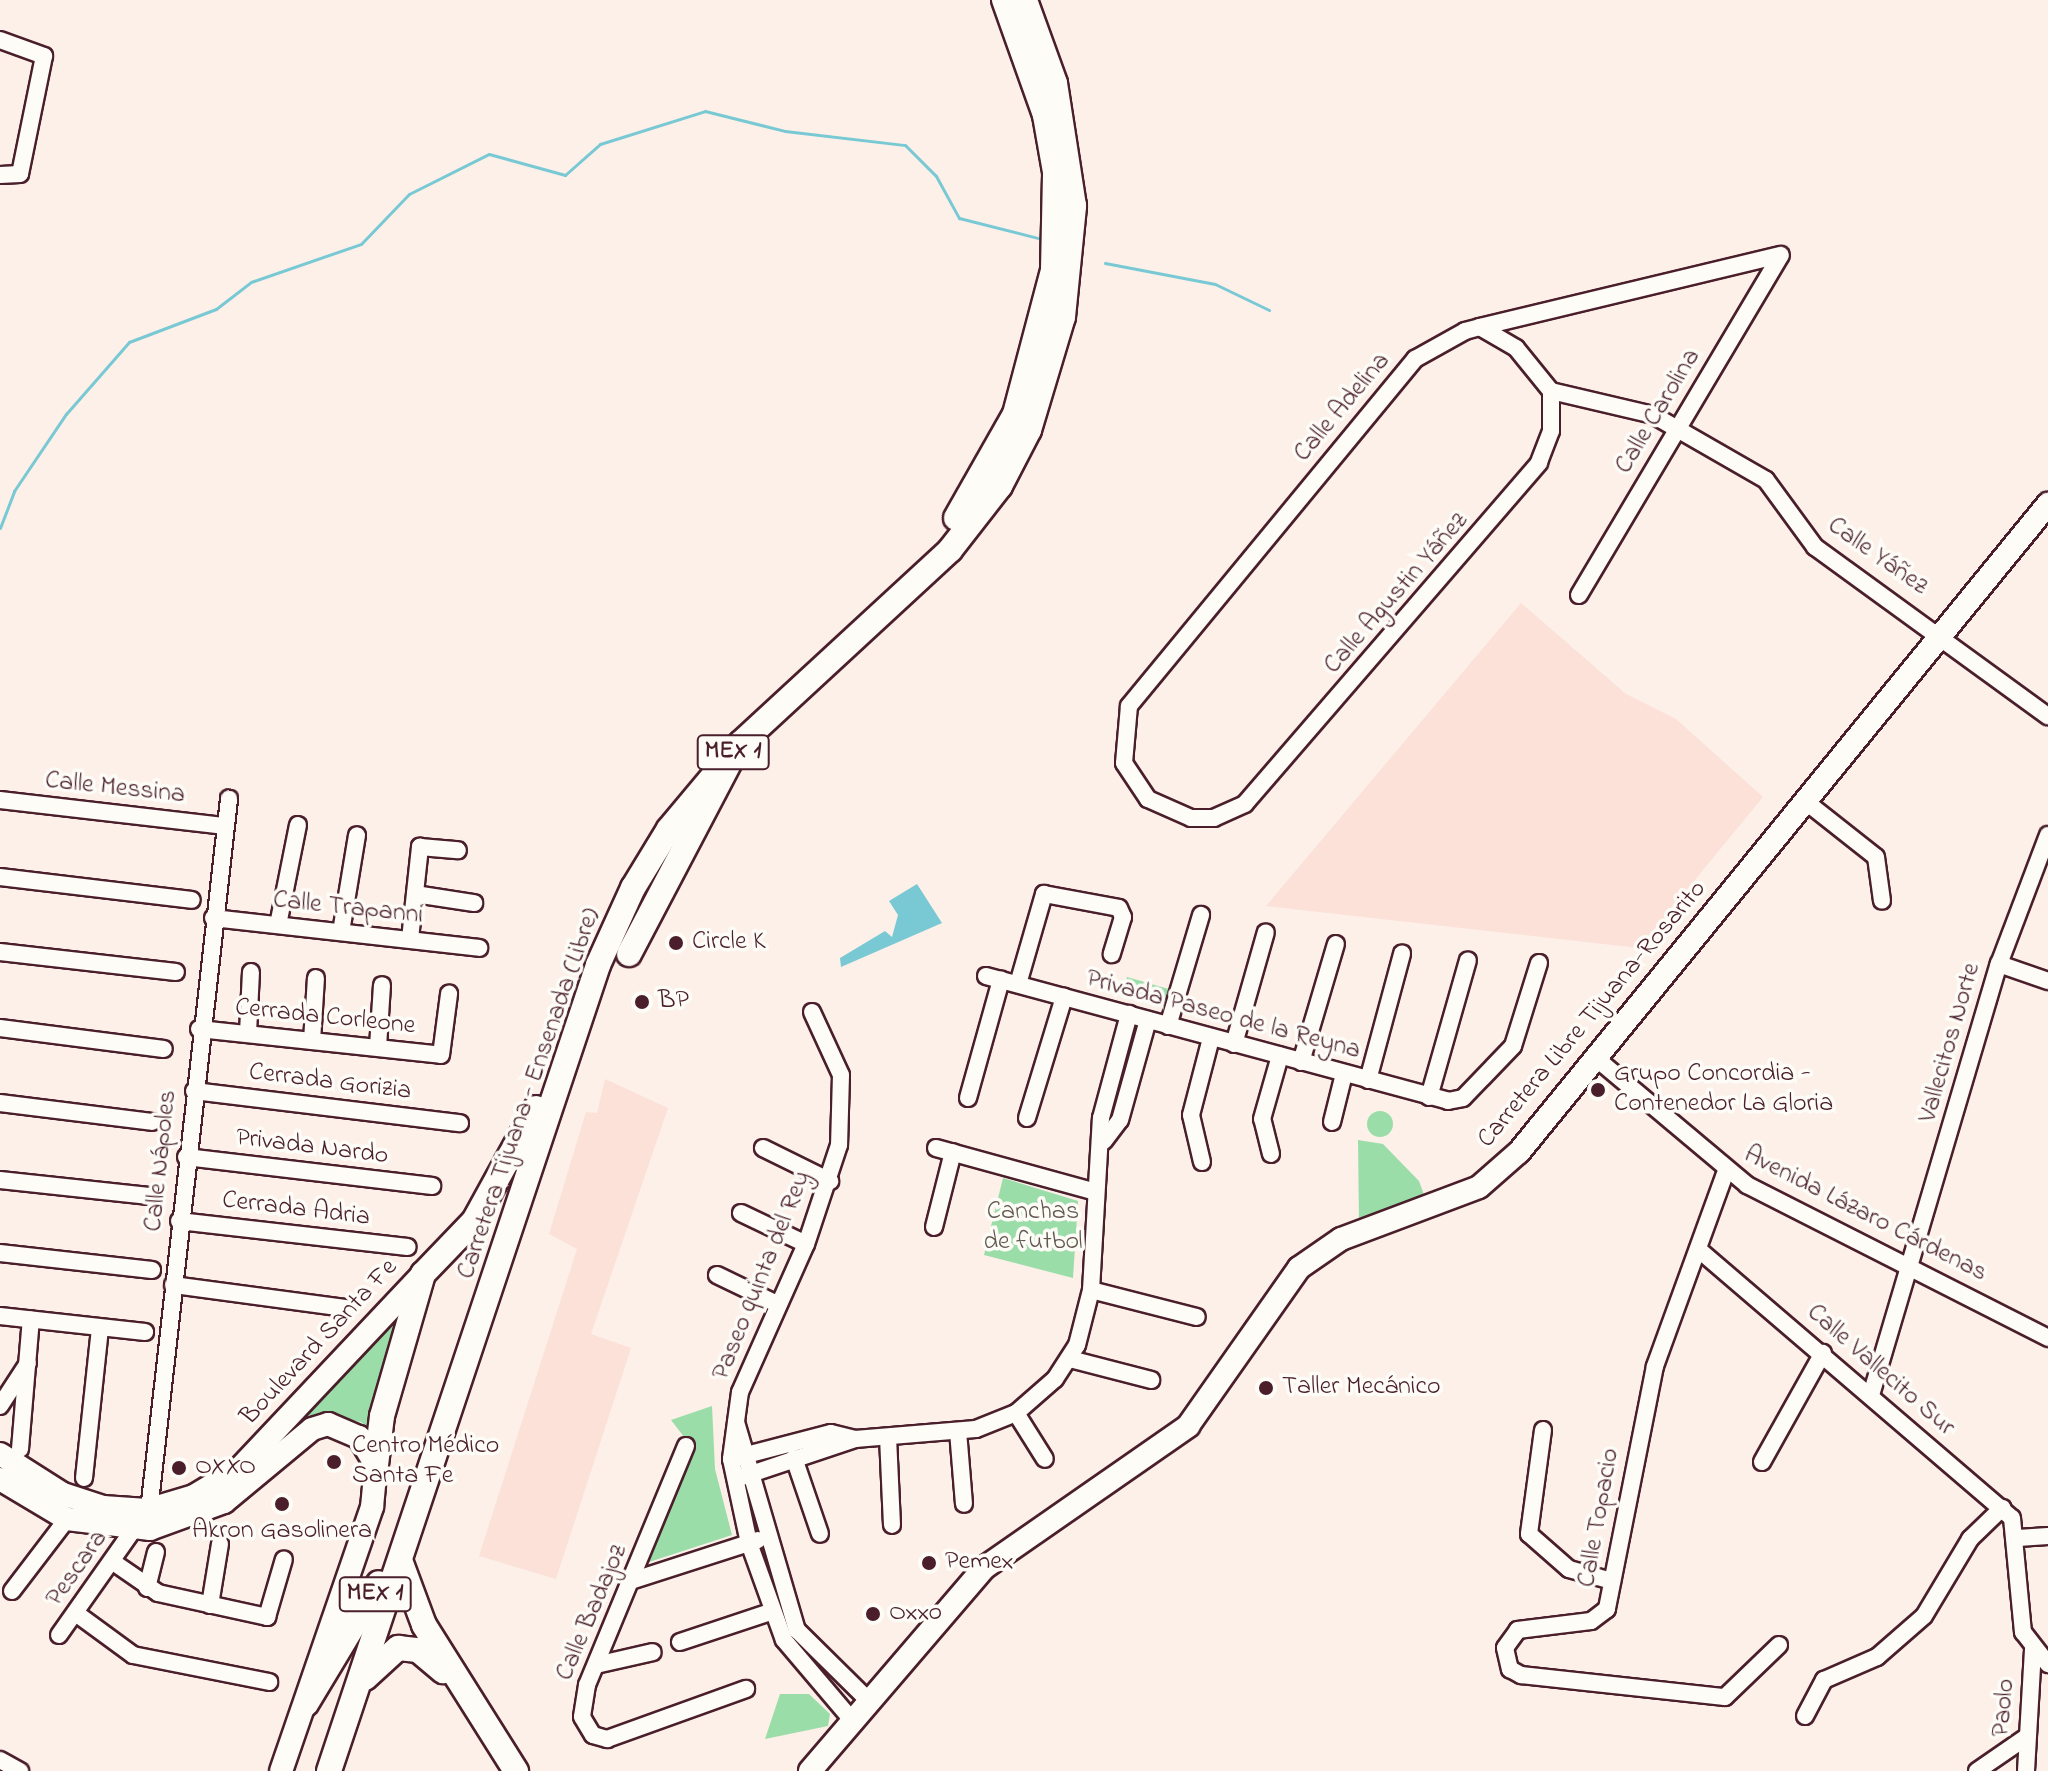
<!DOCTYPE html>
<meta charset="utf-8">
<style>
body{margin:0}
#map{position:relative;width:2048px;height:1771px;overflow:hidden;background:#fcf0e9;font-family:"Indie Flower",sans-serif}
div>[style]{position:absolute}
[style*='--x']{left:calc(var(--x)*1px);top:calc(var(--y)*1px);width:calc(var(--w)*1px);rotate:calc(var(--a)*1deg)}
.built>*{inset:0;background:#fbe1d8}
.green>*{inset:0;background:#9bdda8;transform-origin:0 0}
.round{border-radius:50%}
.water>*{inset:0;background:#79c9d4}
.stream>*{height:3px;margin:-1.5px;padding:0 1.5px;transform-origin:1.5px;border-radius:1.5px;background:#79c9d4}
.roads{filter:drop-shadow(2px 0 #4a1f2b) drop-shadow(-2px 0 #4a1f2b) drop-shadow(0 2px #4a1f2b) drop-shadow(0 -2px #4a1f2b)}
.minor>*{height:16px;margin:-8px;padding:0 8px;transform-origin:8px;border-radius:8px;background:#fdfcf7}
.major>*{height:22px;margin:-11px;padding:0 11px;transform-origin:11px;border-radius:11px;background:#fdfcf7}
.highway>*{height:24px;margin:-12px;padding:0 12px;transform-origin:12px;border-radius:12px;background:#fdfcf7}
.dots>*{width:22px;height:22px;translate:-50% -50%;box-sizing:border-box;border:4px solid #fdfcf7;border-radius:50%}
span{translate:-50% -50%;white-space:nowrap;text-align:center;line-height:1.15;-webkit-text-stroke:7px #fdfcf7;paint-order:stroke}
.shield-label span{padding:2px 6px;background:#fdfcf7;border:2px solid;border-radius:6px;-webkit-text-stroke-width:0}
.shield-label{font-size:24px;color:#4a1f2b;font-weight:700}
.street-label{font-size:26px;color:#4a1f2b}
.poi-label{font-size:26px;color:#4a1f2b}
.left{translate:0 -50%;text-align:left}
.park-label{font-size:26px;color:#625850}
</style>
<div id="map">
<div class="built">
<div style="clip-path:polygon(1521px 603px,1626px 694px,1676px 719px,1763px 797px,1639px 948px,1266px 906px)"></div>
<div style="clip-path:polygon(605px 1079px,668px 1108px,591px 1334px,631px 1348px,556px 1579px,479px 1556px,577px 1249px,549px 1234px,586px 1112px,597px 1113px)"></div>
</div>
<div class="green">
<div style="left:1127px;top:977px;width:46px;height:17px;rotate:16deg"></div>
<div class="round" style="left:1367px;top:1111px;width:26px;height:26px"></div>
<div style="clip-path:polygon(1358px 1140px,1383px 1144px,1419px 1181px,1427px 1203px,1359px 1224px)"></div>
<div style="clip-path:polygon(1003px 1178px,1078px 1201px,1073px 1278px,984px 1255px)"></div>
<div style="clip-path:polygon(401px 1309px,372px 1433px,361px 1422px,325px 1415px,264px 1454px)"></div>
<div style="clip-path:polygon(712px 1406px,715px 1469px,732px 1535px,643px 1564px,688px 1442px,671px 1420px)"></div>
<div style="clip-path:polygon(780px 1694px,809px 1694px,830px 1714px,828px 1726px,765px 1739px)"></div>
</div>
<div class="water">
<div style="clip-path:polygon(917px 884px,942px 923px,841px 967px,840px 958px,885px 931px,892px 937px,898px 915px,889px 901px)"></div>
</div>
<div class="stream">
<div style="--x:1105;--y:263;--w:112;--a:10.8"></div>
<div style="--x:1215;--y:284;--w:60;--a:25.7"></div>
<div style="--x:0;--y:528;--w:40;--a:-69"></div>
<div style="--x:14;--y:491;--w:93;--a:-56"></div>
<div style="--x:66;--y:414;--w:96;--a:-48.8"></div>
<div style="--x:129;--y:342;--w:93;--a:-20.8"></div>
<div style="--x:216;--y:309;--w:44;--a:-37.6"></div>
<div style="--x:251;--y:282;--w:116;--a:-19.1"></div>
<div style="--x:361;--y:244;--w:69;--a:-46.2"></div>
<div style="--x:409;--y:194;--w:89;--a:-26.6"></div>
<div style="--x:489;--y:154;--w:79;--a:15.4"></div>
<div style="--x:565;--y:175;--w:47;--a:-41.5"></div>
<div style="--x:600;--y:144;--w:110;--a:-17.4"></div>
<div style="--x:705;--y:111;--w:82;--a:14"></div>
<div style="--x:785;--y:131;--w:121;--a:6.7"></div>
<div style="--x:905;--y:145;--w:44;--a:45"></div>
<div style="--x:936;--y:176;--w:48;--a:61.3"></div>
<div style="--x:959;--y:218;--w:81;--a:14.2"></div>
</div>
<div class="roads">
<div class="minor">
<div style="--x:0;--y:40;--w:47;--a:20"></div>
<div style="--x:44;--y:56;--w:120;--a:101.5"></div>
<div style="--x:20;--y:174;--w:20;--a:177"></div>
<div style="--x:1480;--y:327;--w:42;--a:30.3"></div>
<div style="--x:1516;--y:348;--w:55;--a:50.9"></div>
<div style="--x:1551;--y:391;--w:40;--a:90"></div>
<div style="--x:1551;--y:431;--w:34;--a:111"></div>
<div style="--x:1539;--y:463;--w:450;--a:130.8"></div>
<div style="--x:1245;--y:804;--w:34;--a:156"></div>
<div style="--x:1214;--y:818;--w:23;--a:180"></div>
<div style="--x:1191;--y:818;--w:47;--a:-156.2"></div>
<div style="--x:1148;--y:799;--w:43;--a:-123.7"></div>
<div style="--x:1124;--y:763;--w:57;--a:-85"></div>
<div style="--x:1129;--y:706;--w:450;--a:-50.5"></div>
<div style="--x:1415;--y:359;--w:57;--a:-29.2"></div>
<div style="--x:1465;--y:331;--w:16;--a:-15"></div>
<div style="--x:1480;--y:327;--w:309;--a:-13.5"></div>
<div style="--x:1551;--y:391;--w:105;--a:13.2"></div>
<div style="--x:1653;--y:415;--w:130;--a:29.9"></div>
<div style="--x:1766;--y:480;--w:83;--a:53.8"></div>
<div style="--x:1815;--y:547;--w:288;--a:36"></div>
<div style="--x:1579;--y:595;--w:395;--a:-59.3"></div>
<div style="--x:0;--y:800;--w:227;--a:6.6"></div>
<div style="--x:1805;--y:801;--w:90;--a:38.3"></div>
<div style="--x:1876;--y:857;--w:44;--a:82.2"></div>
<div style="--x:0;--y:877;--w:193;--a:6.8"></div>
<div style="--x:415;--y:894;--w:60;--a:8.7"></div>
<div style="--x:213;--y:918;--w:268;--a:6.4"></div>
<div style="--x:278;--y:925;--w:102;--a:-78.7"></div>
<div style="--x:341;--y:932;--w:98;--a:-80.6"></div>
<div style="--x:410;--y:939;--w:93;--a:-83.8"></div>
<div style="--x:420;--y:847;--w:38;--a:5"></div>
<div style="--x:0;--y:952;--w:177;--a:6.5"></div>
<div style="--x:1999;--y:964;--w:52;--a:19.1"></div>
<div style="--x:986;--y:976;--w:479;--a:15.1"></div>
<div style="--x:1448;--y:1101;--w:15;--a:-11"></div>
<div style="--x:1463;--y:1098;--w:72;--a:-46.1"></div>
<div style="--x:1513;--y:1046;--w:87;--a:-72.6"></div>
<div style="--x:1018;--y:984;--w:94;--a:-73.9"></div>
<div style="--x:1044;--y:894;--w:76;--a:10.6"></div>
<div style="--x:1119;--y:908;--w:10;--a:66"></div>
<div style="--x:1123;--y:917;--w:39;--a:107"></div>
<div style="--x:812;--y:1012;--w:69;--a:65.3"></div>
<div style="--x:841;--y:1075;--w:70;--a:91.6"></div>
<div style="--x:839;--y:1145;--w:104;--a:108.4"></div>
<div style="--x:806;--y:1244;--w:162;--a:114"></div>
<div style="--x:740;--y:1392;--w:68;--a:97.7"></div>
<div style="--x:731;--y:1459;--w:86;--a:77.9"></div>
<div style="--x:749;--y:1543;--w:103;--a:70.2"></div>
<div style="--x:784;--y:1640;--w:104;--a:49.7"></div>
<div style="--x:1168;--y:1026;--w:116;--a:-73.4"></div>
<div style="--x:0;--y:1028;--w:165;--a:7.3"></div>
<div style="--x:199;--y:1029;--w:243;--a:6.1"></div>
<div style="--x:441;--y:1055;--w:62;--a:-82.5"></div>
<div style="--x:248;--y:1033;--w:61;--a:-87.2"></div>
<div style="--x:312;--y:1041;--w:63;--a:-86.4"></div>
<div style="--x:1234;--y:1044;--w:116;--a:-74.1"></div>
<div style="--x:378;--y:1047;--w:62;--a:-86.3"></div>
<div style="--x:1597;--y:1059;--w:196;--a:40"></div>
<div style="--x:1747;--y:1185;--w:338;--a:26.9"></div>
<div style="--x:1301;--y:1062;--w:123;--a:-73.5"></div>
<div style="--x:1368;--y:1080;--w:131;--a:-74.9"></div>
<div style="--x:194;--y:1091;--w:268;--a:6.9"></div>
<div style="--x:1429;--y:1097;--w:142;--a:-74.1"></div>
<div style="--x:968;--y:1098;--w:123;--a:-74.4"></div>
<div style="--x:0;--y:1103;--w:153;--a:7.1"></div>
<div style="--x:1027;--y:1118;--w:127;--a:-73"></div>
<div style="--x:1332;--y:1122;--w:49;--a:-76"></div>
<div style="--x:1104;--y:1141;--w:26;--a:-53"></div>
<div style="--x:1120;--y:1120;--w:104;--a:-74.4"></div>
<div style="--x:763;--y:1148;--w:75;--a:26.2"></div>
<div style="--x:936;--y:1148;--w:166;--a:15.4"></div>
<div style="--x:1271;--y:1154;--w:36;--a:-104"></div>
<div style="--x:1262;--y:1119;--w:66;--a:-74.1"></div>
<div style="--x:186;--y:1157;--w:248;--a:6.7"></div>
<div style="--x:1202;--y:1162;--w:48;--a:-103.2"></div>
<div style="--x:1191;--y:1115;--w:80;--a:-75.4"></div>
<div style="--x:1726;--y:1171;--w:208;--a:110"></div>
<div style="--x:1655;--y:1366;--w:248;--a:101.2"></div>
<div style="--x:1607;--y:1609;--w:20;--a:143"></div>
<div style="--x:1591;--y:1621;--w:74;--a:173"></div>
<div style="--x:1518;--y:1630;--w:22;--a:126"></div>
<div style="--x:1505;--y:1648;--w:22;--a:77"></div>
<div style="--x:1510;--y:1669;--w:13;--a:29"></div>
<div style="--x:1521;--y:1675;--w:205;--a:6.2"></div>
<div style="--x:1725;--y:1697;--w:75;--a:-43.9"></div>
<div style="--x:0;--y:1180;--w:150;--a:6.1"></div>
<div style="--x:741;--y:1213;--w:72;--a:25.5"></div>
<div style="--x:179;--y:1221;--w:230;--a:6.5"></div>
<div style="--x:934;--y:1227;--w:77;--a:-75.8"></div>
<div style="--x:1698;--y:1249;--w:413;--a:40.6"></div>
<div style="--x:2012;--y:1518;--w:115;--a:84.5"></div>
<div style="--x:2023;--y:1632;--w:41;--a:52"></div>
<div style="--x:0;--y:1253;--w:153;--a:6.4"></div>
<div style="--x:717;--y:1275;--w:67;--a:25.8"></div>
<div style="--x:173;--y:1285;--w:175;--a:7.6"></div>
<div style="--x:1091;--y:1290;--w:109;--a:14.3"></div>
<div style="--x:0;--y:1316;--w:146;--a:6.3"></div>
<div style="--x:1070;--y:1359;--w:84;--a:14.5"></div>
<div style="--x:1871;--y:1395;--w:450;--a:-73.5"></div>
<div style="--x:1999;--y:964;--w:138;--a:-69.2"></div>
<div style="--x:0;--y:1406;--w:51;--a:-56.9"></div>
<div style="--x:1016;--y:1413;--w:54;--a:57.8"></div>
<div style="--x:736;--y:1422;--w:217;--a:73.7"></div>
<div style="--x:797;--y:1630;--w:100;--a:44.6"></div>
<div style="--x:1543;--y:1430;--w:105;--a:97.7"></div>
<div style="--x:1529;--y:1534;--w:53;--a:41.2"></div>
<div style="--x:1569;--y:1569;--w:45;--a:15.6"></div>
<div style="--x:958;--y:1431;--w:73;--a:85.3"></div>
<div style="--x:888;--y:1437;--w:88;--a:87.4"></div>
<div style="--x:686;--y:1446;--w:259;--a:112.5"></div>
<div style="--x:587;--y:1685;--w:32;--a:99"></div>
<div style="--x:582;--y:1717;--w:21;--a:59"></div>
<div style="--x:593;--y:1735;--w:15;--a:16"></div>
<div style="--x:607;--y:1739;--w:148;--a:-19.8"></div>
<div style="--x:20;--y:1449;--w:130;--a:-85.2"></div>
<div style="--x:794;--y:1458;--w:80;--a:71.1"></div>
<div style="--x:731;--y:1459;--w:103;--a:-14.6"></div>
<div style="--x:831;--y:1433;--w:25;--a:14"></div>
<div style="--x:855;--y:1439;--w:121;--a:-4.7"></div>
<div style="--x:976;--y:1429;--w:43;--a:-21.8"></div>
<div style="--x:1016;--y:1413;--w:52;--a:-41.1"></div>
<div style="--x:1055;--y:1379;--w:40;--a:-57.1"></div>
<div style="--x:1077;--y:1345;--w:57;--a:-75.7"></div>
<div style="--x:1091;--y:1290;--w:172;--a:-86.7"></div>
<div style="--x:1101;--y:1118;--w:108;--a:-74.9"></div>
<div style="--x:1762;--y:1462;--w:125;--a:-60.8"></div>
<div style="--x:742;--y:1477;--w:119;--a:-18.6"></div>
<div style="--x:84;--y:1478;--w:151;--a:-83.9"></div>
<div style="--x:148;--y:1520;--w:726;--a:-83.59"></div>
<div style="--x:2018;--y:1538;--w:30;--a:-4"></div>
<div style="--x:116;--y:1564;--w:51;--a:34.6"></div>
<div style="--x:158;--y:1593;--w:112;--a:12.4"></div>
<div style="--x:267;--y:1617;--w:60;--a:-73.7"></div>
<div style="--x:634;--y:1580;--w:130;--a:-17.9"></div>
<div style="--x:147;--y:1588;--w:37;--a:-76"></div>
<div style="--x:12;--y:1591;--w:91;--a:-52.6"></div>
<div style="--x:210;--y:1605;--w:62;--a:-80.7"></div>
<div style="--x:77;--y:1614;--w:69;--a:36.2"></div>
<div style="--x:133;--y:1655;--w:139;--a:11.2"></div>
<div style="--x:59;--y:1635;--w:128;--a:-54.8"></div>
<div style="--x:680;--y:1642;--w:98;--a:-18.4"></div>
<div style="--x:596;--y:1665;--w:58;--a:-12.8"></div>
<div style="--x:1805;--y:1716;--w:41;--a:-62.2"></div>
<div style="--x:1824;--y:1680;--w:58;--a:-23.5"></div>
<div style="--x:1877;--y:1657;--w:62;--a:-41.1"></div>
<div style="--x:1924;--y:1616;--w:90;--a:-59.1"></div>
<div style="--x:1970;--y:1539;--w:45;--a:-44.1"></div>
<div style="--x:0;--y:1760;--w:23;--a:29"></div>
<div style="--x:1977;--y:1771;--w:58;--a:-34.5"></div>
<div style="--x:2026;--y:1771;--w:122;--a:-86.7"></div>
</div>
<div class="major">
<div style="--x:0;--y:1454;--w:75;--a:32.4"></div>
<div style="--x:63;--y:1494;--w:42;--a:18"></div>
<div style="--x:103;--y:1507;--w:44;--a:3.9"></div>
<div style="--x:147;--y:1510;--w:49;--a:-16.6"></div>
<div style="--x:194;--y:1496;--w:52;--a:-31"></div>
<div style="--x:239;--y:1469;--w:268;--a:-46.7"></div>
<div style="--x:0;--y:1479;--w:78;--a:30.8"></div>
<div style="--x:67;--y:1519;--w:84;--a:6.9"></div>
<div style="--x:150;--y:1529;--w:79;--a:-20"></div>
<div style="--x:224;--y:1502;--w:114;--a:-39.7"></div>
<div style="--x:312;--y:1429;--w:17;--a:-17"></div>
<div style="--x:328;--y:1424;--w:34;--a:23"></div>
<div style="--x:359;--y:1437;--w:33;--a:59"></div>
<div style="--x:376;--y:1465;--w:42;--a:95.4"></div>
<div style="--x:372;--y:1507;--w:279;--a:109"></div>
<div style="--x:810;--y:1771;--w:267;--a:-49.4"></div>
<div style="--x:984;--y:1568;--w:249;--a:-34.8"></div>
<div style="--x:1188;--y:1426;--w:193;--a:-54.9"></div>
<div style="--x:1299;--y:1268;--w:51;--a:-34.6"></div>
<div style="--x:1341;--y:1239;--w:147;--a:-20.6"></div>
<div style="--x:1479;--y:1187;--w:53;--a:-41.2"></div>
<div style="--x:1519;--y:1152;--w:837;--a:-50.77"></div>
</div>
<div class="highway">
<div style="--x:956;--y:518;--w:120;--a:-60.4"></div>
<div style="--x:1015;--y:414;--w:149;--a:-75.2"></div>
<div style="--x:1053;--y:270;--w:98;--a:-88.8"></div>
<div style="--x:1055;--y:172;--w:58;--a:-100"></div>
<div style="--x:1045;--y:115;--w:122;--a:-109.6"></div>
<div style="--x:629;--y:954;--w:217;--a:-62.3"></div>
<div style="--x:376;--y:1465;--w:49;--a:-83"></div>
<div style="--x:382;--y:1416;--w:148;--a:-73.9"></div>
<div style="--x:423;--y:1274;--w:74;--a:-46.1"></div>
<div style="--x:474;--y:1221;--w:129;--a:-61.2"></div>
<div style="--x:401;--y:1563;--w:66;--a:69.6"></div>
<div style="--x:424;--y:1625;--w:173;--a:57.8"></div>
<div style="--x:365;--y:1678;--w:45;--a:-42.3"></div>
<div style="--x:398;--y:1648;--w:20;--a:6"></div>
<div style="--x:418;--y:1650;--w:33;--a:40"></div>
<div style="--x:306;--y:1704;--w:141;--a:-58.9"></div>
<div style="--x:329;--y:1771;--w:850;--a:-71.54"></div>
<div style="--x:598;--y:965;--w:85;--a:-65.6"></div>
<div style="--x:633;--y:888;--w:69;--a:-58.6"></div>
<div style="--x:669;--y:829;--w:112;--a:-50.1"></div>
<div style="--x:741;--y:743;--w:284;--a:-42.7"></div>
<div style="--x:950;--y:550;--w:81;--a:-52"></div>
<div style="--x:1000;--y:486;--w:63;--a:-62.6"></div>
<div style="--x:1029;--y:430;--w:118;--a:-73.3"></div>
<div style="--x:1063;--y:317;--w:112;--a:-84.3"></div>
<div style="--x:1074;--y:206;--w:124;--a:-98.8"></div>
<div style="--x:1055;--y:83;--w:88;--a:-109.9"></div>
</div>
</div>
<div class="dots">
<div style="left:676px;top:943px;background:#4a1f2b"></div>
<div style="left:642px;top:1002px;background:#4a1f2b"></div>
<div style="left:1598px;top:1090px;background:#4a1f2b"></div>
<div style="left:1266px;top:1388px;background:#4a1f2b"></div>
<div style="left:334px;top:1462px;background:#4a1f2b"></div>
<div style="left:179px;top:1468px;background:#4a1f2b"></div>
<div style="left:282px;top:1504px;background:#4a1f2b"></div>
<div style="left:929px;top:1563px;background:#4a1f2b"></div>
<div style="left:873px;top:1614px;background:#4a1f2b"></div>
</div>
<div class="shield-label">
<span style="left:733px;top:752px">MEX 1</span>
<span style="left:375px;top:1594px">MEX 1</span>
</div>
<div class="street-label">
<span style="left:1343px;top:408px;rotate:-50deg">Calle Adelina</span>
<span style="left:1659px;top:412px;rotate:-59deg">Calle Carolina</span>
<span style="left:1877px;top:557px;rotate:35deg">Calle Yáñez</span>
<span style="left:1397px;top:594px;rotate:-49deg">Calle Agustin Yáñez</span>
<span style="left:115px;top:789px;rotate:6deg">Calle Messina</span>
<span style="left:348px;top:909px;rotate:6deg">Calle Trapanni</span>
<span style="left:1593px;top:1015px;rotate:-50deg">Carretera Libre Tijuana-Rosarito</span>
<span style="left:1223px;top:1016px;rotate:15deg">Privada Paseo de la Reyna</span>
<span style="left:325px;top:1018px;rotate:6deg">Cerrada Corleone</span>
<span style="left:1951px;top:1043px;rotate:-74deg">Vallecitos Norte</span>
<span style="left:330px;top:1083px;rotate:7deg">Cerrada Gorizia</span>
<span style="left:530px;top:1094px;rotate:-71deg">Carretera Tijuana - Ensenada (Libre)</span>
<span style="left:312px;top:1148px;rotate:7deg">Privada Nardo</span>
<span style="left:162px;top:1161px;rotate:-84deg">Calle Nápoles</span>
<span style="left:296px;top:1210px;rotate:7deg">Cerrada Adria</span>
<span style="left:1865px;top:1215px;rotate:27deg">Avenida Lázaro Cárdenas</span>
<span style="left:763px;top:1276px;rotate:-68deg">Paseo quinta del Rey</span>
<span style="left:320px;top:1343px;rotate:-47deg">Boulevard Santa Fe</span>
<span style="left:1880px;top:1371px;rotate:41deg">Calle Vallecito Sur</span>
<span style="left:1600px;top:1518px;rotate:-80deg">Calle Topacio</span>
<span style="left:78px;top:1569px;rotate:-55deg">Pescara</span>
<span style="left:593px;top:1613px;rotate:-67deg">Calle Badajoz</span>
<span style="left:2005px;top:1708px;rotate:-85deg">Paolo</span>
</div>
<div class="poi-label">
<span class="left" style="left:692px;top:943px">Circle K</span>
<span class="left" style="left:658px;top:1002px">BP</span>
<span class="left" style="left:1614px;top:1090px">Grupo Concordia -<br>Contenedor La Gloria</span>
<span class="left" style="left:1282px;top:1388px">Taller Mecánico</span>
<span class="left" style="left:352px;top:1462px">Centro Médico<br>Santa Fe</span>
<span class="left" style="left:195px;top:1468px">OXXO</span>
<span style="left:282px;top:1532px">Akron Gasolinera</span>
<span class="left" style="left:945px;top:1563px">Pemex</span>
<span class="left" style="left:889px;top:1614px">Oxxo</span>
</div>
<div class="park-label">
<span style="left:1033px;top:1228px">Canchas<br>de futbol</span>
</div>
</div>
